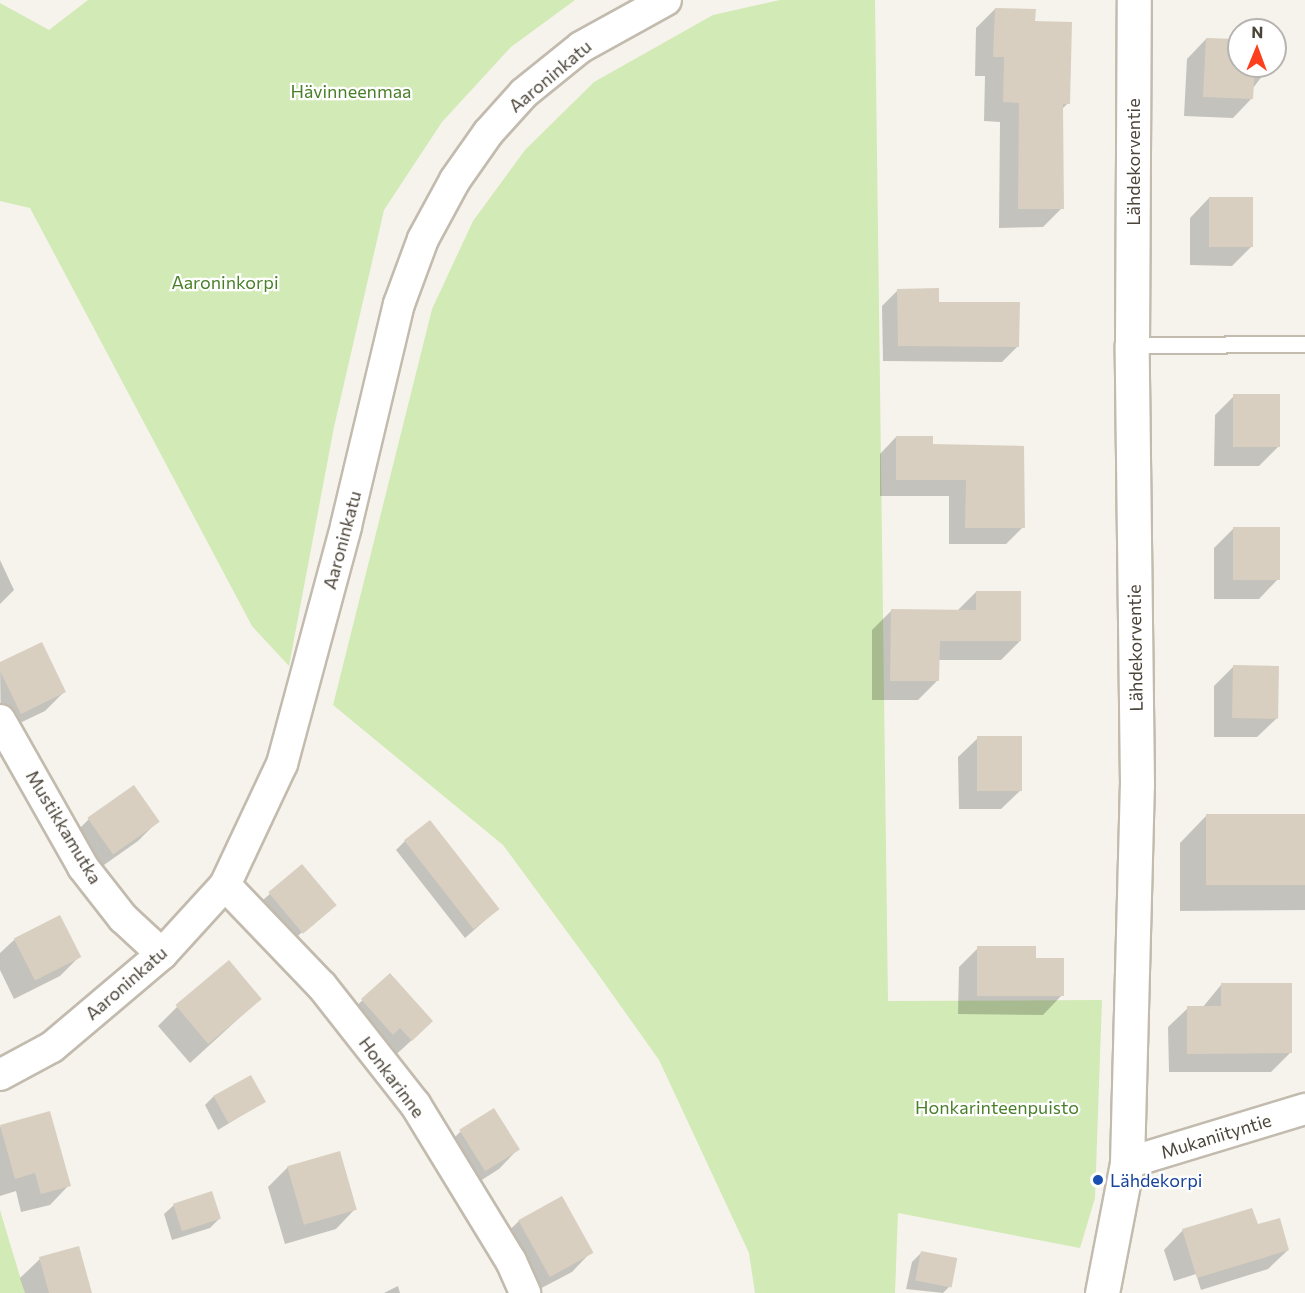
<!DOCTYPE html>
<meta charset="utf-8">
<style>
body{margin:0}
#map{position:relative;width:1305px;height:1293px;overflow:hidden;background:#f6f3ec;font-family:Commissioner,sans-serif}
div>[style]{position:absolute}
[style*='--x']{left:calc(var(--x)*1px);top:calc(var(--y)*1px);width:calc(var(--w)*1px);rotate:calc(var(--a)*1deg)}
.green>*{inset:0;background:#d2eab5}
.shadow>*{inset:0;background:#0003;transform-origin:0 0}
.building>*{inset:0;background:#d8cfc1;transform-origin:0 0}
.roads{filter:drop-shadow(2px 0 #c2bbae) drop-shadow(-2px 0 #c2bbae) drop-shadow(0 2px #c2bbae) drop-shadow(0 -2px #c2bbae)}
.service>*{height:15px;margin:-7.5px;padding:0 7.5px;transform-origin:7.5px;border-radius:7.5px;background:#fff}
.minor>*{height:30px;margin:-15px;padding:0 15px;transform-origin:15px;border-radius:15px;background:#fff}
.tertiary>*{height:33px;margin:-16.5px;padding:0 16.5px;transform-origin:16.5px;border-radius:16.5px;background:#fff}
.dots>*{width:16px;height:16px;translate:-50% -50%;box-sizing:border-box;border:3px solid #fff;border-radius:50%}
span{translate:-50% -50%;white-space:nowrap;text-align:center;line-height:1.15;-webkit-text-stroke:4.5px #fff;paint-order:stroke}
.street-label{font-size:18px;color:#4b4439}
.park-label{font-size:18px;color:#4a7f2a}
.transit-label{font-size:18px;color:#164399}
.left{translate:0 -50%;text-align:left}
.north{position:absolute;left:1227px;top:18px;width:60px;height:60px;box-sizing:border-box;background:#fff;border:2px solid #b7b4b0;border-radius:50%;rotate:1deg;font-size:16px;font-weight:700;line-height:24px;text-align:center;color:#4b4439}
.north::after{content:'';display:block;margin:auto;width:21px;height:27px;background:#fc3f1d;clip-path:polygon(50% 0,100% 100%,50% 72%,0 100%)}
</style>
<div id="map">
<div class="green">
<div style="clip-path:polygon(88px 0,575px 0,511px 47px,442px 122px,384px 210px,334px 427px,289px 666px,252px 626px,30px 208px,0 201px,0 3px,49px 30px)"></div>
<div style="clip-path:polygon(780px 0,875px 0,888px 1001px,1102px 1000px,1095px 1198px,1080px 1248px,898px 1213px,895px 1293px,755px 1293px,749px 1253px,659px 1060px,593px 967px,503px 845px,333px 705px,432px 309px,473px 221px,525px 150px,594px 82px,713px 15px)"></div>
<div style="clip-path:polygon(0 1210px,8px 1237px,25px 1293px,0 1293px)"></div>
</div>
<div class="shadow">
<div style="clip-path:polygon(995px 9px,1034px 23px,1068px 103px,1061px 110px,1062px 208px,1043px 227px,999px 228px,1000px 122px,984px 121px,985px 76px,975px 76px,976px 28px)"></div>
<div style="clip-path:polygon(1206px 39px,1239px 41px,1239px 66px,1270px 66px,1253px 88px,1252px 98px,1233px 118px,1184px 116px,1187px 59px)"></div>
<div style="clip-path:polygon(1209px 198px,1252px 246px,1232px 266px,1190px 265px,1190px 218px)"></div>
<div style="clip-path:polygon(898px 290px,938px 304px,1018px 346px,1002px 362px,883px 361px,882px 306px)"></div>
<div style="clip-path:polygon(1234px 396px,1279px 446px,1259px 466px,1214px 466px,1215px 415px)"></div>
<div style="clip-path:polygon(896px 437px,931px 446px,1023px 527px,1006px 544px,949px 544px,949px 496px,880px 496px,880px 454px)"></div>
<div style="clip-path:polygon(1233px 529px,1278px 579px,1259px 599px,1214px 599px,1214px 548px)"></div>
<div style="clip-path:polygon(0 560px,14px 590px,0 604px)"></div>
<div style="clip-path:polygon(976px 592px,1020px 641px,1001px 660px,938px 660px,938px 680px,918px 700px,872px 700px,872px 630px,892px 610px,957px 611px)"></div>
<div style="clip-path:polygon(0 664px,64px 692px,45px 711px,1px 732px)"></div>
<div style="clip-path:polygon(1234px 666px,1277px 718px,1257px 737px,1214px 737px,1214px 686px)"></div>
<div style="clip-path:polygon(978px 738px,1021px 790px,1001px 809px,959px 809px,958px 757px)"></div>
<div style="clip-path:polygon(1305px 815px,1305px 910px,1180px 911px,1180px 843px,1206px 816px)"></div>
<div style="clip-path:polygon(89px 819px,158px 821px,138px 841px,94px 872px,70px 838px)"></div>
<div style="clip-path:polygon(405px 841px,498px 909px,465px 938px,396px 850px)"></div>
<div style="left:302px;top:866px;width:50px;height:70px;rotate:49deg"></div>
<div style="clip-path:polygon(14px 940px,79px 957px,60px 976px,14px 999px,0 970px,0 953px)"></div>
<div style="clip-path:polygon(978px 948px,1062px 995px,1043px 1015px,958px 1014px,959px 967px)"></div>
<div style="clip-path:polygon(390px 975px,412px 1040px,391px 1059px,342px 1019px)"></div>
<div style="clip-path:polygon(1221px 985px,1291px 1052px,1271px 1072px,1169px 1072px,1168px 1027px,1188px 1008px,1202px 1008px)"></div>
<div style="clip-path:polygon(260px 999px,190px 1063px,158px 1026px,177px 1007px)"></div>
<div style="clip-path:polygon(214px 1096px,264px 1102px,218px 1130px,205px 1105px)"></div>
<div style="clip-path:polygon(49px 1113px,69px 1185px,50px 1205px,21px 1212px,16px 1191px,0 1196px,0 1127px)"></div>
<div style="clip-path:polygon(460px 1132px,518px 1149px,499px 1169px,466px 1190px,441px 1151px)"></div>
<div style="clip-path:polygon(288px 1167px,355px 1209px,336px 1229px,285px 1244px,268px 1187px)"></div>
<div style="clip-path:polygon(174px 1205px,219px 1219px,210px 1228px,172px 1240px,164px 1214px)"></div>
<div style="clip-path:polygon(519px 1221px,591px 1252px,572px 1272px,532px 1293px,499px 1240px)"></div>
<div style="clip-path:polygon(1257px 1226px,1288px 1250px,1268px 1269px,1201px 1290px,1196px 1274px,1174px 1281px,1164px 1250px,1183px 1230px)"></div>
<div style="clip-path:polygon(921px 1253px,950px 1286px,943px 1293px,906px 1289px,912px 1262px)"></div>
<div style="clip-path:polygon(40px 1259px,87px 1293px,25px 1293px,20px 1278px)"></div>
<div style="clip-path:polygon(398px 1286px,400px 1293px,384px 1293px)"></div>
</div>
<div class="building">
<div style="clip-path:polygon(995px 8px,1036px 9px,1035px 21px,1072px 22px,1070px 104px,1063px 104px,1064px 209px,1018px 209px,1019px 103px,1003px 102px,1004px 57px,993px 57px)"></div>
<div style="clip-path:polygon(1206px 38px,1239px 39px,1239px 66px,1255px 66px,1253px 99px,1203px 97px)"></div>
<div style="left:1209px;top:197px;width:44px;height:50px"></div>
<div style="clip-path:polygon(939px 288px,939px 302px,1020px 302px,1019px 347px,898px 346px,897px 289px)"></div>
<div style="left:1233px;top:394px;width:47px;height:53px"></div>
<div style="clip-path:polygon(896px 436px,933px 436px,933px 444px,1024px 446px,1025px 528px,965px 528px,966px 480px,896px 480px)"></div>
<div style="left:1280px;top:527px;width:53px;height:47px;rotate:90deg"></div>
<div style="clip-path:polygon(976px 591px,1021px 591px,1021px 641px,940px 641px,939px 681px,890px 681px,891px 609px,976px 610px)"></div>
<div style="clip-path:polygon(42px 642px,66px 692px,21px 714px,0 671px,0 662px)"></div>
<div style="left:1233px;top:665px;width:46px;height:53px;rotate:1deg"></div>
<div style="left:977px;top:736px;width:45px;height:55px"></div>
<div style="left:134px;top:785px;width:45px;height:57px;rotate:55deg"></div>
<div style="left:1305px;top:814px;width:71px;height:99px;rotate:90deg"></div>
<div style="left:430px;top:820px;width:113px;height:33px;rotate:52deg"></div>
<div style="left:302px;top:864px;width:54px;height:44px;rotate:50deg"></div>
<div style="left:60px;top:915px;width:47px;height:52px;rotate:63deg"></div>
<div style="clip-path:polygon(977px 946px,1036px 946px,1036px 958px,1064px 958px,1064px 996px,977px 996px)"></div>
<div style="left:229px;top:960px;width:51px;height:70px;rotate:50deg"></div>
<div style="clip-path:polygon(390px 973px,433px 1021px,412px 1041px,400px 1028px,393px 1035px,361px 999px)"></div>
<div style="clip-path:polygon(1221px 983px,1292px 983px,1292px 1053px,1187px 1054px,1187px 1006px,1221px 1006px)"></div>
<div style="left:251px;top:1075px;width:31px;height:43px;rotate:61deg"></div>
<div style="left:494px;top:1108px;width:49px;height:41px;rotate:58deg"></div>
<div style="clip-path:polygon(50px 1111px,71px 1186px,41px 1194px,35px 1173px,15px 1179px,0 1125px)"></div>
<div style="left:340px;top:1151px;width:61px;height:55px;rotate:74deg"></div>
<div style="left:212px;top:1191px;width:29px;height:41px;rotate:72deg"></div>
<div style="left:562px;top:1196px;width:65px;height:50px;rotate:61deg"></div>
<div style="clip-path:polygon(1252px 1208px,1258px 1224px,1280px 1218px,1289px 1250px,1197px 1278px,1182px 1229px)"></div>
<div style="clip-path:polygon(79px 1246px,92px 1293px,49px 1293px,39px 1257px)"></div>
<div style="left:921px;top:1251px;width:37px;height:30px;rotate:11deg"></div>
</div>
<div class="roads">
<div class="service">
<div style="--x:1132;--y:345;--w:173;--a:-0.3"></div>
</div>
<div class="minor">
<div style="--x:0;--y:720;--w:169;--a:60.5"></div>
<div style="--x:83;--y:867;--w:65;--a:51.9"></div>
<div style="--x:123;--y:918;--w:53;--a:42.7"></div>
<div style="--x:225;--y:885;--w:140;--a:46.2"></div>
<div style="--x:322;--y:986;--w:150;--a:51.8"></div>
<div style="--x:415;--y:1104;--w:184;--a:58.6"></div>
<div style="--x:511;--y:1261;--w:35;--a:66"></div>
<div style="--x:0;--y:1075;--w:59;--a:-28.3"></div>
<div style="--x:52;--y:1047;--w:144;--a:-40.2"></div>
<div style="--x:162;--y:954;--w:93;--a:-47.6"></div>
<div style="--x:225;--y:885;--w:134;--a:-64.8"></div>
<div style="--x:282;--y:764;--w:246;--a:-74.9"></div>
<div style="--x:346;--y:526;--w:228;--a:-76.6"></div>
<div style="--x:399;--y:304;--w:69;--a:-69.7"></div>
<div style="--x:423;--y:239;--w:67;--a:-61.5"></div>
<div style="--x:455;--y:180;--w:57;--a:-54.9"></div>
<div style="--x:488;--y:133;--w:54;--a:-48"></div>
<div style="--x:524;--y:93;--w:73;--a:-38.9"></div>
<div style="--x:581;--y:47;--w:97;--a:-28.9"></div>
<div style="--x:1127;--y:1163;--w:186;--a:-16.9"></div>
</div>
<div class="tertiary">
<div style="--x:1102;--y:1293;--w:132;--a:-79.1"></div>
<div style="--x:1127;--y:1163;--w:378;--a:-88.5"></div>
<div style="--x:1137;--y:785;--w:440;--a:-90.7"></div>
<div style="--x:1132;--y:345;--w:345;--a:-89.7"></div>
</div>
</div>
<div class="dots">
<div style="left:1098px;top:1180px;background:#1a4fb4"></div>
</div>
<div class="street-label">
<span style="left:550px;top:76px;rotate:-40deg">Aaroninkatu</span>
<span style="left:1133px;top:162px;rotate:-90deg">Lähdekorventie</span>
<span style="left:342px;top:540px;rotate:-75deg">Aaroninkatu</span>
<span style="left:1135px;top:648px;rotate:-91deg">Lähdekorventie</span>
<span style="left:64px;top:827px;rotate:59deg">Mustikkamutka</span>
<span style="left:126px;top:983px;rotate:-41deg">Aaroninkatu</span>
<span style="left:392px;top:1077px;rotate:53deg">Honkarinne</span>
<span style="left:1216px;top:1136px;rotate:-17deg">Mukaniityntie</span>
</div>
<div class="park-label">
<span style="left:351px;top:91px">Hävinneenmaa</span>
<span style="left:225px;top:282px">Aaroninkorpi</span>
<span style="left:997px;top:1107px">Honkarinteenpuisto</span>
</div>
<div class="transit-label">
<span class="left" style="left:1110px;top:1180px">Lähdekorpi</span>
</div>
<div class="north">N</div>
</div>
